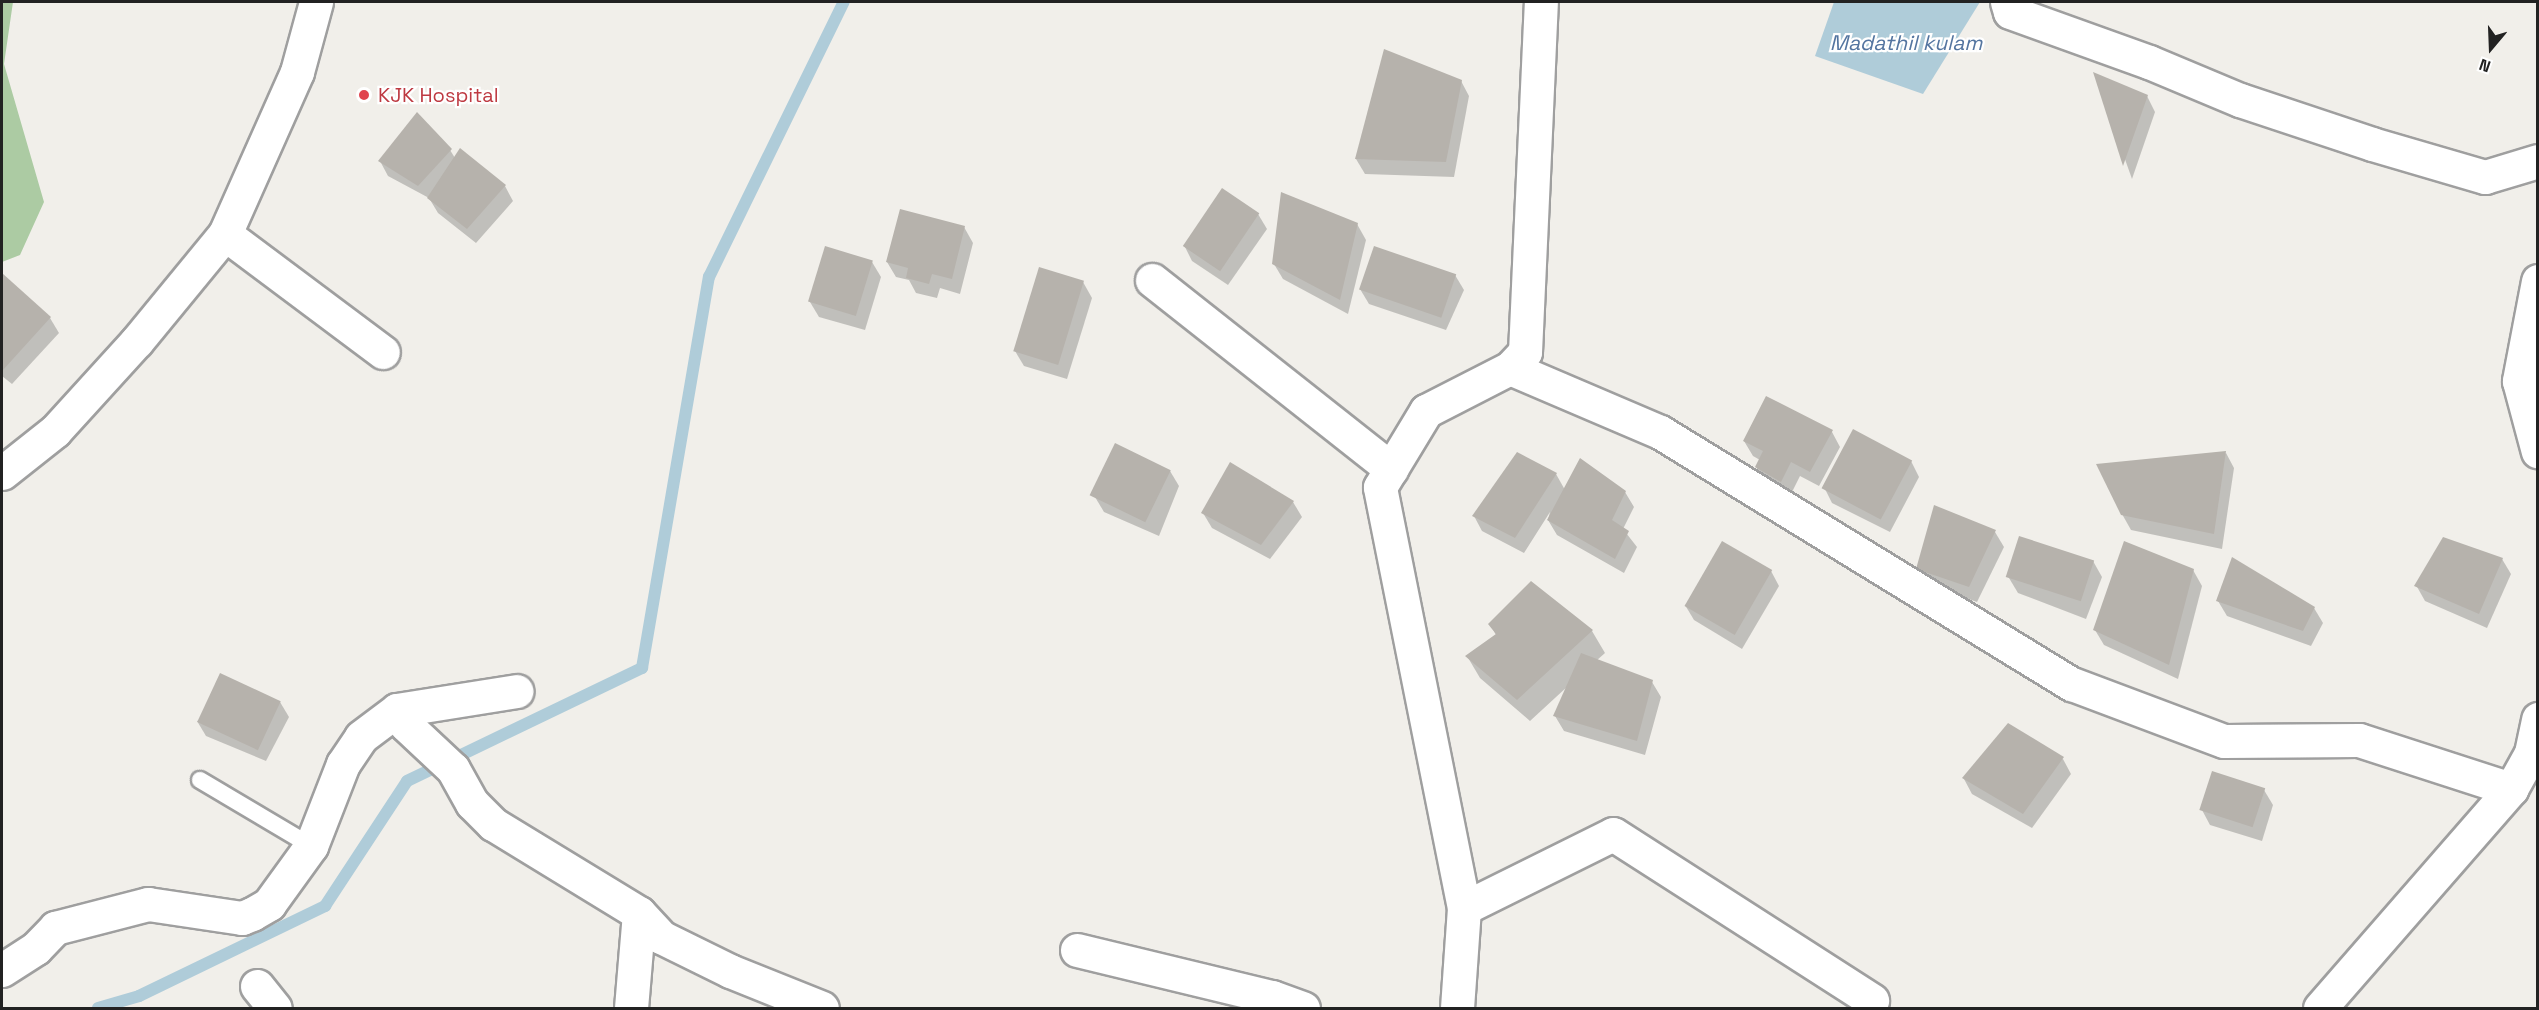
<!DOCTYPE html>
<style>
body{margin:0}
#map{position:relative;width:2539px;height:1010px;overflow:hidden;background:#f1efea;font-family:"Space Grotesk",sans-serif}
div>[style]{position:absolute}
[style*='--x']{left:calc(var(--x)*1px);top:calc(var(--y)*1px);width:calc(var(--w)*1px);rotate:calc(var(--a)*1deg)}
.forest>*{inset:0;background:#accba3}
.water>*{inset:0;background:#afccd9}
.shadow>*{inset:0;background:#0003}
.stream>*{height:12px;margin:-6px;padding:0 6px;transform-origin:6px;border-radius:6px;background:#afccd9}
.building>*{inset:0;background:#b6b2ac;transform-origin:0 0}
.roads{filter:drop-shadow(2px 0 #9f9f9f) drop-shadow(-2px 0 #9f9f9f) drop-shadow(0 2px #9f9f9f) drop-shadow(0 -2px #9f9f9f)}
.service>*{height:16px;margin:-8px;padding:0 8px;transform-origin:8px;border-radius:8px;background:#fff}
.minor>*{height:33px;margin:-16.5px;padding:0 16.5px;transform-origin:16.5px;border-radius:16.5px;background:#fff}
.dots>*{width:16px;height:16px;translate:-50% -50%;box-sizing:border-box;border:3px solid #fff;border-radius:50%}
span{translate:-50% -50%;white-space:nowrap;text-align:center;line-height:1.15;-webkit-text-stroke:4.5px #fff;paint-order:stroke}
.health-label{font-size:20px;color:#be3a42}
.left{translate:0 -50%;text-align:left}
.water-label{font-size:21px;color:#5475a0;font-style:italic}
.frame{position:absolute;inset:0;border:3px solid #222;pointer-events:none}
.north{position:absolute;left:2461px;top:18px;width:60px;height:60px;-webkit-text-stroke:4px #fff;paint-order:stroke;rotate:199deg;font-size:16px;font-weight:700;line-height:24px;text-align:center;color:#222}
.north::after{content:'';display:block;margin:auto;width:21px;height:27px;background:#222;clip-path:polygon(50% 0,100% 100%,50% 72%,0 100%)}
</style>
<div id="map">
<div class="forest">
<div style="clip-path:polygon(2px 2px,13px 2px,4px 64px,44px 202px,20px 255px,2px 262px)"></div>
</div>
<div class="water">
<div style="clip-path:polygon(1834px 2px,1980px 2px,1923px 94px,1815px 56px)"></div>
</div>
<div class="shadow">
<div style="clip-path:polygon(2095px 75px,2147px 96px,2155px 112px,2132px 179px)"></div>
<div style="clip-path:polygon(1461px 81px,1469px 96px,1454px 177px,1365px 174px,1356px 159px)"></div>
<div style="clip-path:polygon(450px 150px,455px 158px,505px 186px,513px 201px,476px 243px,438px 213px,429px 198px,388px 176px,380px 161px)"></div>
<div style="clip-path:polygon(1258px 214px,1267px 229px,1228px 285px,1192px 261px,1184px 245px)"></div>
<div style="clip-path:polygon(1357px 224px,1366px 240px,1348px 314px,1283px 279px,1274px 264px)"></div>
<div style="clip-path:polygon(964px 227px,973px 243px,960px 294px,940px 288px,937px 298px,916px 293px,909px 280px,896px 277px,887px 262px)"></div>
<div style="clip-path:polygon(872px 262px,881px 277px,865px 330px,819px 317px,810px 302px)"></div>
<div style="clip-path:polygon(2px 275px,50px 318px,59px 333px,12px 384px,2px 376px)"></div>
<div style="clip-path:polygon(1455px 275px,1464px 290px,1446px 330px,1369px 304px,1360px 289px)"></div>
<div style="clip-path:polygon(1083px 282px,1092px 298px,1067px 379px,1024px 366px,1015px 351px)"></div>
<div style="clip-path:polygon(1832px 432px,1840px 447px,1819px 486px,1800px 476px,1790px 496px,1765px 482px,1756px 467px,1760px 460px,1753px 456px,1744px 441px)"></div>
<div style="clip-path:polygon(2226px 453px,2234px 468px,2222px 549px,2131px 530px,2122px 514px)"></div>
<div style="clip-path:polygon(1911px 461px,1919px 477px,1890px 532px,1832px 503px,1824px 487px)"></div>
<div style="clip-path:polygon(1170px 471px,1179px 486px,1159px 536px,1104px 512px,1095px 497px)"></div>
<div style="clip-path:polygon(1556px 474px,1565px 490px,1625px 492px,1634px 507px,1623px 529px,1637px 547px,1624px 573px,1557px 535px,1548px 520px,1550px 512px,1524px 553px,1482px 531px,1474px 516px)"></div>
<div style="clip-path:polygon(1293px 502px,1302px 517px,1270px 559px,1212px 528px,1203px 513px)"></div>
<div style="clip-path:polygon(1935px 507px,1995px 532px,2004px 547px,1977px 602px,1927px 584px,1918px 569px)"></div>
<div style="clip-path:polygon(2502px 559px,2511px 574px,2487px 628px,2425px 601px,2416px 585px)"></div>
<div style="clip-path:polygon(2093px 561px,2102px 577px,2086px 619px,2018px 593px,2009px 578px)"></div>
<div style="clip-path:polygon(2193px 570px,2202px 586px,2178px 679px,2104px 645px,2095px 630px)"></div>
<div style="clip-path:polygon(1771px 571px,1779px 586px,1742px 649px,1694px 620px,1685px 605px)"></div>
<div style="clip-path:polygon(1531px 583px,1592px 631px,1605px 653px,1596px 661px,1652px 682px,1661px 697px,1645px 755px,1564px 731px,1555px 716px,1568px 686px,1530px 721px,1480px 678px,1467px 656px,1496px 635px,1490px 624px)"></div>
<div style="clip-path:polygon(2218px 601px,2314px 608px,2323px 623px,2311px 646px,2227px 616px)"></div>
<div style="clip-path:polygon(280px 702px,289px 717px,266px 761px,206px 736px,197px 721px)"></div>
<div style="clip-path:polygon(2063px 759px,2071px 774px,2032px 828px,1972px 794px,1964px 779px)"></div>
<div style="clip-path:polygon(2264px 790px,2273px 805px,2262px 841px,2210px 825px,2202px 810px)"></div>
</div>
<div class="stream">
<div style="--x:98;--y:1008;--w:43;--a:-16.3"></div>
<div style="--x:139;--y:996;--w:207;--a:-25.8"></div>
<div style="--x:325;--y:906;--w:149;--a:-56.7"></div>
<div style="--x:407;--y:781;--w:261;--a:-25.7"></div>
<div style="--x:642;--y:668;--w:397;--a:-80.3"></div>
<div style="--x:709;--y:277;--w:306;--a:-63.9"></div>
</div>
<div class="building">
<div style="clip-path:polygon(1384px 49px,1462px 80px,1446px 162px,1355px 159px)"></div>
<div style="clip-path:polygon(2093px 72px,2148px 95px,2123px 166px)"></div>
<div style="clip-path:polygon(417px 112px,452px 149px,418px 186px,378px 161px)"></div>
<div style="clip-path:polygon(460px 148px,506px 185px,467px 229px,427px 198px)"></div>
<div style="left:1222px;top:188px;width:45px;height:70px;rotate:34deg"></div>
<div style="clip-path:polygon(1281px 192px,1358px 223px,1340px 300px,1272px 264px)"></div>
<div style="clip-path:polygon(900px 209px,965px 226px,952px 279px,932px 274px,929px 284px,906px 278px,908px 268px,886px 262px)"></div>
<div style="left:825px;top:246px;width:50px;height:58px;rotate:17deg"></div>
<div style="left:1374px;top:246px;width:87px;height:46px;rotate:19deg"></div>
<div style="left:1039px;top:267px;width:47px;height:88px;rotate:17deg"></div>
<div style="clip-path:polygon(2px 273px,51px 317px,3px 370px,2px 369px)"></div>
<div style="clip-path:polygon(1766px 396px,1833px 430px,1810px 472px,1791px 462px,1781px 482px,1755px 467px,1763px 451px,1743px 441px)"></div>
<div style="left:1853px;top:429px;width:67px;height:67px;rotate:28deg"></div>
<div style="left:1115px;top:443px;width:62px;height:58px;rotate:26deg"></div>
<div style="clip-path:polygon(2226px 451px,2214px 534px,2121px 515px,2096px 464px)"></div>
<div style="clip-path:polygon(1517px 452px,1557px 473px,1515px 538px,1472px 516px)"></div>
<div style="clip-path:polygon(1580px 458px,1626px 491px,1612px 520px,1629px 531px,1615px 559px,1547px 520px)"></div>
<div style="clip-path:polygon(1230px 462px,1294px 501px,1261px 545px,1201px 513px)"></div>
<div style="clip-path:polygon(1934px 505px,1996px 530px,1969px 587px,1916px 569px)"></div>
<div style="left:2019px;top:536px;width:79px;height:43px;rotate:18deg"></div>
<div style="clip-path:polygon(2443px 537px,2503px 558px,2479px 614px,2414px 586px)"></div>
<div style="left:1722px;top:541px;width:58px;height:75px;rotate:30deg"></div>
<div style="clip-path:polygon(2124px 541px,2194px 569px,2169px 665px,2093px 630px)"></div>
<div style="clip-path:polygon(2232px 557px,2315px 607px,2303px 631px,2216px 601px)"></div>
<div style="clip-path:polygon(1531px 581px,1593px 630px,1517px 700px,1465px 656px,1496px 634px,1488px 624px)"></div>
<div style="clip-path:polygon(1581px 653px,1653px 680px,1637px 741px,1553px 716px)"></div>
<div style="left:220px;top:673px;width:67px;height:54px;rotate:25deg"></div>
<div style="clip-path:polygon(2008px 723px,2064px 757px,2023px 814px,1962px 778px)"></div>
<div style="left:2212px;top:771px;width:56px;height:41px;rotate:18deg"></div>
</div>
<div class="roads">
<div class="service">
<div style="--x:200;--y:780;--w:129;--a:30.7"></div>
</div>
<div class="minor">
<div style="--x:316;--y:2;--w:73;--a:105.2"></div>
<div style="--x:297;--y:72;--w:177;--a:114"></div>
<div style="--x:225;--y:234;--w:197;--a:36.8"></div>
<div style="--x:2007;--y:2;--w:10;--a:73"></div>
<div style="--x:2010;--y:12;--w:148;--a:19.8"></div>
<div style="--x:2149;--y:62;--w:99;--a:22.7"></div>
<div style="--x:2240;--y:100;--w:139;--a:18.4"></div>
<div style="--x:2372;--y:144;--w:118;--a:16.3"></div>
<div style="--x:2485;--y:177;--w:55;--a:-16.8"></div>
<div style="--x:1152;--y:280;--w:305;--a:38.3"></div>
<div style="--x:2538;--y:281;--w:102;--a:100.8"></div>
<div style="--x:2519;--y:381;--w:73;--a:75"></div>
<div style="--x:1510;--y:368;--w:22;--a:-47"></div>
<div style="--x:1525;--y:352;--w:350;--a:-87.4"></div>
<div style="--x:2;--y:473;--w:68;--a:-38.4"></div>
<div style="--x:55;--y:431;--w:122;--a:-47.7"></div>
<div style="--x:137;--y:341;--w:139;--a:-50.6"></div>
<div style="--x:397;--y:710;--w:17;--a:59"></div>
<div style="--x:406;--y:725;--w:64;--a:43.1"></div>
<div style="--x:453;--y:769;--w:39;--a:61"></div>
<div style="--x:472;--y:803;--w:30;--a:45"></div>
<div style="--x:493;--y:824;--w:171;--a:31.4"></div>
<div style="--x:639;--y:913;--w:33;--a:47"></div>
<div style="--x:661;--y:937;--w:77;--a:26.2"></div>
<div style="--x:730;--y:971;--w:99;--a:21.9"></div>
<div style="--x:1464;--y:908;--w:166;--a:-26.4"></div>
<div style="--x:1613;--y:834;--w:308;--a:32.7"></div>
<div style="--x:1077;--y:950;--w:201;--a:13.6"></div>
<div style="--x:1272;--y:997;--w:33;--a:20"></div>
<div style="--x:2;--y:970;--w:40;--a:-32.9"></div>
<div style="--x:36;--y:948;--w:28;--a:-46"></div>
<div style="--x:55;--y:928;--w:96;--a:-14.5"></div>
<div style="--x:148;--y:904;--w:95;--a:8.5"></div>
<div style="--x:242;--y:918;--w:11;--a:-22"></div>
<div style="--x:252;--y:914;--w:20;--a:-30"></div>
<div style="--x:269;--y:904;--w:72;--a:-54.1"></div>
<div style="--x:311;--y:846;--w:88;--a:-68.7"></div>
<div style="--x:343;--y:764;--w:32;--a:-56"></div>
<div style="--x:361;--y:737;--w:45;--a:-36.9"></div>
<div style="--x:397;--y:710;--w:121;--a:-9"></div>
<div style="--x:257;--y:986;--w:28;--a:51"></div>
<div style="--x:631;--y:1008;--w:95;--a:-85.2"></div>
<div style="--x:1457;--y:1008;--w:100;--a:-86"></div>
<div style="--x:1464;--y:908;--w:429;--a:-101.3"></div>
<div style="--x:1380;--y:487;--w:89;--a:-58.8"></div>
<div style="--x:1426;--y:411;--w:94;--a:-27.1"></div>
<div style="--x:1510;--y:368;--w:163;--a:23.1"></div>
<div style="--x:1660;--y:432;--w:483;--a:31.5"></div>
<div style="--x:2072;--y:684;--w:162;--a:20.6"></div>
<div style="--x:2224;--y:741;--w:135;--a:-0.4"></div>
<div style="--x:2359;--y:740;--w:160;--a:17.9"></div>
<div style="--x:2511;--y:789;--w:41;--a:-60.9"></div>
<div style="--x:2531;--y:753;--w:35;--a:-78"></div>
<div style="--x:2320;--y:1008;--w:291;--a:-48.9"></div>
</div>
</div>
<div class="dots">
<div style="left:364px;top:95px;background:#e0444e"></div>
</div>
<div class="health-label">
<span class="left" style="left:378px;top:95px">KJK Hospital</span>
</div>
<div class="water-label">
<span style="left:1906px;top:43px">Madathil kulam</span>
</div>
<div class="frame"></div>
<div class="north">N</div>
</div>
